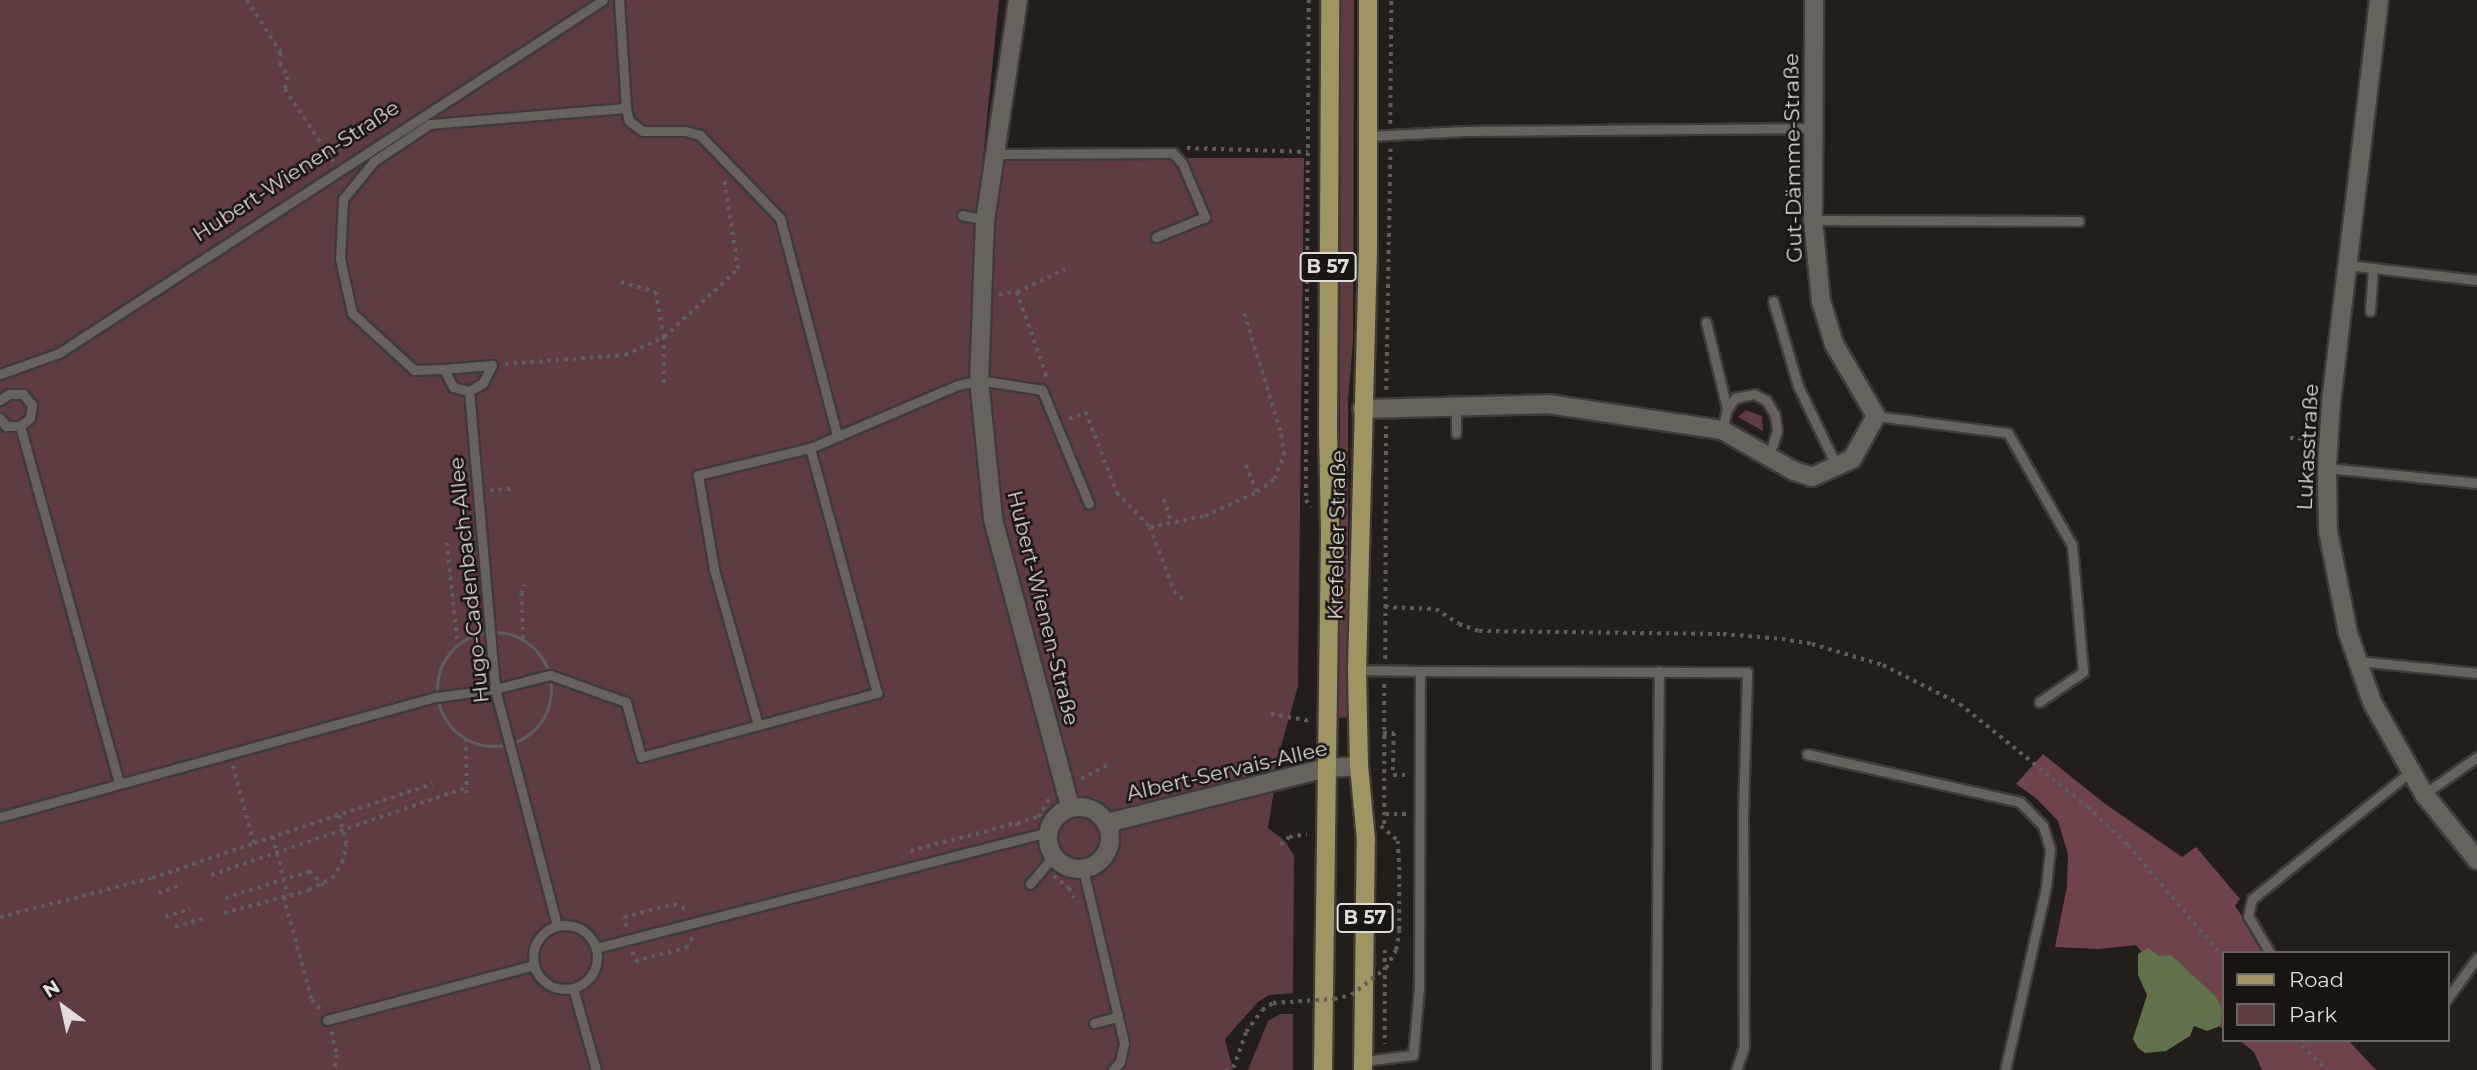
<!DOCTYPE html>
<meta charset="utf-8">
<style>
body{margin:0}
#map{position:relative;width:2477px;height:1070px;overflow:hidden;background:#231e19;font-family:Montserrat,sans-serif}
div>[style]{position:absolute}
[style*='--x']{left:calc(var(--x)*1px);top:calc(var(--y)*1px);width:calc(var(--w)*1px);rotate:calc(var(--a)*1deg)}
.green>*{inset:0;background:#5f3c40}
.forest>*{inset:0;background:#6f434a}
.water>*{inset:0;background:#61724b}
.path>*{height:3.5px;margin-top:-1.75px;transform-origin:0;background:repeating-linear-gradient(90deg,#615d59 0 3.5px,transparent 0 8.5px)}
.path>.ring{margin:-1.75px;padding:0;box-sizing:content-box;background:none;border:3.5px solid #615d59;border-radius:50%}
.roads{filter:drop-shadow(2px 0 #3f3b38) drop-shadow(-2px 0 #3f3b38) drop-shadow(0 2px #3f3b38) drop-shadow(0 -2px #3f3b38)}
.lane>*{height:9px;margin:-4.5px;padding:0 4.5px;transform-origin:4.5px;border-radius:4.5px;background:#68625c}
.lane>.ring{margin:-4.5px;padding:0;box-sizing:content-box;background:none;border:9px solid #68625c;border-radius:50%}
.street>*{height:18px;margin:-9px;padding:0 9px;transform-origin:9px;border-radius:9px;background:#68625c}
.street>.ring{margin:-9px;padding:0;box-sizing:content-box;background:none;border:18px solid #68625c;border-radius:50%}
.primary>*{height:18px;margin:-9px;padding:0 9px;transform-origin:9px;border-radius:9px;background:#a09465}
.path-bridge>*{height:3.5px;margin-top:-1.75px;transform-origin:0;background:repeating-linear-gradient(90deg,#615d59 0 3.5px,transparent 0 8.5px)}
span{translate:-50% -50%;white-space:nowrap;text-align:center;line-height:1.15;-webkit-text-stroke:5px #1a1510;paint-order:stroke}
.shield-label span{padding:2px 5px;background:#1a1510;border:2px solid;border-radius:5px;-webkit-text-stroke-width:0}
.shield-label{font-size:19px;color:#dfdcd9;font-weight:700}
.street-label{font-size:21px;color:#dfdcd9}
.legend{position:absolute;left:2222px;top:951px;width:228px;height:91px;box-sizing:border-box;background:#1a1510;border:2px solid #696560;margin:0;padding:9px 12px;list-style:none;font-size:21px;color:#dfdcd9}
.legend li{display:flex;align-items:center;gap:14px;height:35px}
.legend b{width:35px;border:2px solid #696560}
.north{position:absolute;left:28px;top:972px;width:70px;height:70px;-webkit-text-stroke:5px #1a1510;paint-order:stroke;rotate:327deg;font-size:19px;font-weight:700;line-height:28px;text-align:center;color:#dfdcd9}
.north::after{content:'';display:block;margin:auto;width:24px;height:32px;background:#dfdcd9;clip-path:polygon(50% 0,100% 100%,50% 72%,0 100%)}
</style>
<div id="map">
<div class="green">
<div style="clip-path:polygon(0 0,999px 0,983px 158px,1304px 158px,1298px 686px,1281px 746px,1268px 828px,1285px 841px,1294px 856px,1293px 993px,1269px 995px,1258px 1002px,1225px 1039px,1233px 1070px,0 1070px)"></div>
<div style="clip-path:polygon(1341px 0,1354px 0,1353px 342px,1348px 400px,1348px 717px,1339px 718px)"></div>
<div style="clip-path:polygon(1746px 410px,1762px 416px,1763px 431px,1738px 417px)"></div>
<div style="clip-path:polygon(1280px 1014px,1293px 1014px,1293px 1070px,1248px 1070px,1268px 1021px)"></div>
</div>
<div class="forest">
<div style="clip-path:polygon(2043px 754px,2104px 803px,2182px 857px,2196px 847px,2240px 899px,2235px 906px,2267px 953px,2223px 953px,2223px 1029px,2180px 999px,2136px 945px,2099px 949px,2055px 947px,2067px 886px,2068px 854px,2058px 821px,2037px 799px,2016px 784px)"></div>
<div style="clip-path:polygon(2239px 1040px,2348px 1040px,2376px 1070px,2262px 1070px,2254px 1052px)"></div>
</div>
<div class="water">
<div style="clip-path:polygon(2148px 948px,2159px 956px,2171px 955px,2216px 997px,2222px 1009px,2220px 1026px,2207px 1031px,2194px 1026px,2190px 1036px,2166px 1051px,2145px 1053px,2138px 1048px,2133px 1039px,2147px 995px,2138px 975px,2138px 954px)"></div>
</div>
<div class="path">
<div style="--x:247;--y:0;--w:63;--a:57.3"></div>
<div style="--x:281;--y:53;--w:10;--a:96"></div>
<div style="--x:280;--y:63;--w:16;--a:60"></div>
<div style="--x:288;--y:77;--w:12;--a:104"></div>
<div style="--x:285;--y:89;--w:87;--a:56.3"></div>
<div style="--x:1309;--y:0;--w:500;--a:90.34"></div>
<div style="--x:1306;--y:500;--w:9;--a:54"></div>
<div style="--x:1390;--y:124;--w:124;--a:-89.5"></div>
<div style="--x:1187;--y:148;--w:121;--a:1.9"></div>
<div style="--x:621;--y:282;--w:36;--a:16"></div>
<div style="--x:656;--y:292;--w:46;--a:79.9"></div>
<div style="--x:664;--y:337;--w:47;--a:90"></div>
<div style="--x:1017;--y:292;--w:87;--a:70.5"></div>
<div style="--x:1046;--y:374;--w:5;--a:101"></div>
<div style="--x:999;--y:294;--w:18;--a:-6"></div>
<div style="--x:1017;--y:292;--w:53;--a:-25.6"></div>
<div style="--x:505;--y:364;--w:120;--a:-4.3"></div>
<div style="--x:625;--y:355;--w:43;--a:-24.8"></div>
<div style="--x:664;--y:337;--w:100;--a:-42.6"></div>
<div style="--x:738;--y:269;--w:89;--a:-99"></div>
<div style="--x:1386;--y:390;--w:241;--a:-89"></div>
<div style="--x:1069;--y:419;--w:18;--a:-22"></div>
<div style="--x:1086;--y:412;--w:87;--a:69.1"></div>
<div style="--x:1117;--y:493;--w:47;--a:45.9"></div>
<div style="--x:1150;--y:527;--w:68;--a:69.4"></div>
<div style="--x:1174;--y:591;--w:16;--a:43"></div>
<div style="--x:2290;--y:438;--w:23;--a:2"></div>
<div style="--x:1246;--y:465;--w:29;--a:68"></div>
<div style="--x:490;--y:490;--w:21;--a:-3"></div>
<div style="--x:1164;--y:499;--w:25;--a:72"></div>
<div style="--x:1150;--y:527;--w:56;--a:-11.3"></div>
<div style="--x:1205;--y:516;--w:57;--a:-24.8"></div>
<div style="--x:1257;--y:492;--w:21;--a:-37"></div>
<div style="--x:1274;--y:479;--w:26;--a:-67"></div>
<div style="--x:1284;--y:455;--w:24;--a:-99"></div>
<div style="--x:1280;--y:431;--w:126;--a:-107.1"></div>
<div style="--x:447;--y:543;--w:104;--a:83.9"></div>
<div style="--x:1385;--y:607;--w:51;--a:2.2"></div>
<div style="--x:1436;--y:609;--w:27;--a:33"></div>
<div style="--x:1459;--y:624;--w:21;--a:19"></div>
<div style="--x:1479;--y:631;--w:244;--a:0.7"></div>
<div style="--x:1723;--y:634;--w:59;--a:4.8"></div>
<div style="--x:1782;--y:639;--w:30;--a:9"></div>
<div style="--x:1812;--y:644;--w:74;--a:16.5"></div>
<div style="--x:1883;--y:665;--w:86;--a:26.9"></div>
<div style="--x:1960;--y:704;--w:164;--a:38.8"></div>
<div style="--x:2088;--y:807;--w:55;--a:43.5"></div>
<div style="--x:2128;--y:845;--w:147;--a:49.7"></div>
<div class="ring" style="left:438px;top:633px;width:110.5px;height:110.5px"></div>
<div style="--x:523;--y:639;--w:45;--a:-92.5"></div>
<div style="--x:521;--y:594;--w:10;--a:-66"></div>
<div style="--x:1385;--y:659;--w:233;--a:-89.8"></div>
<div style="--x:1271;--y:714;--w:40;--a:10"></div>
<div style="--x:1383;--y:733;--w:11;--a:0"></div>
<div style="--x:1394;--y:733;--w:42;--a:91.4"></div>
<div style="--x:1393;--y:775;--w:12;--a:0"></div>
<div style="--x:466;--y:739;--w:55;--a:89"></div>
<div style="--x:233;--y:766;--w:80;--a:74.7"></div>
<div style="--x:254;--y:843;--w:188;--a:-18.3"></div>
<div style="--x:1081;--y:779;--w:30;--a:-28"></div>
<div style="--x:1385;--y:814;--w:22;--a:0"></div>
<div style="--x:1017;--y:823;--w:22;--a:-16"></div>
<div style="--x:1038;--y:817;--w:21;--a:-59"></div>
<div style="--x:1384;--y:824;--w:140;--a:-90"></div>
<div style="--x:1381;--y:826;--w:23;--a:41"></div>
<div style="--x:1398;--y:841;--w:20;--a:87"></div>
<div style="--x:273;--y:837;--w:60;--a:75.5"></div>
<div style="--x:1280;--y:845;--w:12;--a:-42"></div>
<div style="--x:1289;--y:837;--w:18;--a:-9"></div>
<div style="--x:910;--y:851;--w:111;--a:-14.7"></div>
<div style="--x:1017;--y:823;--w:4;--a:76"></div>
<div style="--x:211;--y:875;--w:268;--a:-18.9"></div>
<div style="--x:1054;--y:876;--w:19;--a:39"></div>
<div style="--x:1069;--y:888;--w:11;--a:63"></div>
<div style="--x:158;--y:893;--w:24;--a:-19"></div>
<div style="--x:284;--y:897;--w:107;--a:74.8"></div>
<div style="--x:312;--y:1000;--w:13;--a:48"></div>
<div style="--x:225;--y:898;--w:89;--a:-17.6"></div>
<div style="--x:310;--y:871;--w:25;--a:47"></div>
<div style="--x:224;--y:913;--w:88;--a:-15.1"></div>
<div style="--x:309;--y:890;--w:26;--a:-28"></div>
<div style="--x:332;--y:878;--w:18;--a:-56"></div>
<div style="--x:342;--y:863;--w:19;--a:-78"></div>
<div style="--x:346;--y:844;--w:30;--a:-104"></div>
<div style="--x:0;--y:917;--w:157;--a:-14.4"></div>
<div style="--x:152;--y:878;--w:108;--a:-18.9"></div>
<div style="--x:165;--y:917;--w:26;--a:-18"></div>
<div style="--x:175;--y:927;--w:31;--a:-17"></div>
<div style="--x:626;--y:927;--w:10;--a:-101"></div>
<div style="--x:624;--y:917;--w:52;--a:-14.6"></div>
<div style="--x:674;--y:904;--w:12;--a:24"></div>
<div style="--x:1385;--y:950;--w:94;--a:90"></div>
<div style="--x:633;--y:952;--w:9;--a:77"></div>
<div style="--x:635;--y:961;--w:53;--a:-14.3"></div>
<div style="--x:686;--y:948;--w:12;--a:-59"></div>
<div style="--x:332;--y:1032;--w:24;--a:78"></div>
<div style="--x:337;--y:1055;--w:15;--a:98"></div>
<div style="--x:2296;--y:1040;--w:43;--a:44.1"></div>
<div style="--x:1225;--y:1070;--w:8;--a:-14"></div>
</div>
<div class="roads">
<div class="lane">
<div style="--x:619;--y:0;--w:108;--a:86.3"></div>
<div style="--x:626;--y:108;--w:13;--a:77"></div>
<div style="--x:629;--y:121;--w:17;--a:36"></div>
<div style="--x:643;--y:131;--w:42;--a:0"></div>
<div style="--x:685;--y:131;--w:16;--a:15"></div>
<div style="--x:700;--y:135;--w:115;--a:46.1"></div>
<div style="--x:780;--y:218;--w:225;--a:75.3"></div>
<div style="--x:1369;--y:136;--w:96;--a:-3"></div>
<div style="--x:1465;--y:131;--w:350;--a:-0.5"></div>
<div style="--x:993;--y:154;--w:180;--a:-0.3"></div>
<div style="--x:1173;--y:153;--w:13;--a:48"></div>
<div style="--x:1182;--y:163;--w:59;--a:66.9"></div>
<div style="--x:1205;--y:217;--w:53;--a:157.8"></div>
<div style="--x:962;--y:215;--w:24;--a:12"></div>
<div style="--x:1813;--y:220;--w:266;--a:0.2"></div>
<div style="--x:2347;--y:265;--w:131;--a:6.6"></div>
<div style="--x:1773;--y:301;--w:89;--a:73.6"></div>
<div style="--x:1798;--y:386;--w:90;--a:64.3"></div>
<div style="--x:2370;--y:311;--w:43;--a:-86"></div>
<div style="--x:1706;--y:322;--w:89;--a:76.4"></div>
<div style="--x:1727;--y:409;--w:22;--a:103"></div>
<div style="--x:444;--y:369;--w:30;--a:178"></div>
<div style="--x:414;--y:370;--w:84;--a:-137.4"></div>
<div style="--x:352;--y:313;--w:55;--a:-102.5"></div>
<div style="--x:340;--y:259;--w:60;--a:-87.1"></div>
<div style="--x:343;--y:199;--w:49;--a:-50.8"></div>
<div style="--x:374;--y:161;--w:67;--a:-33.5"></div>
<div style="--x:430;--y:124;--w:197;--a:-4.7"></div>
<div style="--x:0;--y:374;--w:63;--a:-19.6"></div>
<div style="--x:59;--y:353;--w:648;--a:-32.98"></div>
<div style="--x:469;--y:391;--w:16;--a:-166"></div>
<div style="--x:453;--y:387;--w:20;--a:-117"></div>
<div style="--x:444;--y:369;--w:48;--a:-4.8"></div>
<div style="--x:492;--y:365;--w:20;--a:117"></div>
<div style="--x:483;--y:383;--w:16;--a:150"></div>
<div style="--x:469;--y:391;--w:299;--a:85"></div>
<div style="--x:495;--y:689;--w:244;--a:75.3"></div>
<div style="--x:0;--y:400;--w:11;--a:-34"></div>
<div style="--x:9;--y:394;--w:14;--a:0"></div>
<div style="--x:23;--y:394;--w:14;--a:51"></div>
<div style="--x:32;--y:405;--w:13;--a:99"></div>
<div style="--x:30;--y:418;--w:13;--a:141"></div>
<div style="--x:20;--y:426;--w:14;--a:180"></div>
<div style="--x:6;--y:426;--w:10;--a:-127"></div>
<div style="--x:1456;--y:406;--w:27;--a:90"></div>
<div style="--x:1727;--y:409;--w:14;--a:-54"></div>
<div style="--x:1735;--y:398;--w:19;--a:-12"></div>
<div style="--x:1754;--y:394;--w:13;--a:27"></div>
<div style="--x:1766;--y:400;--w:17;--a:59"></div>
<div style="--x:1775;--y:415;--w:16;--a:83"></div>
<div style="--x:1777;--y:431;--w:26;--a:108"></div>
<div style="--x:1876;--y:416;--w:133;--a:7.3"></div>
<div style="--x:2008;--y:433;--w:129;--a:60.3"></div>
<div style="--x:2072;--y:545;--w:127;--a:85"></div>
<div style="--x:2083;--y:672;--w:53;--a:145.7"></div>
<div style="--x:20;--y:426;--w:371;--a:74.5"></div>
<div style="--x:2327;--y:468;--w:151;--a:5.7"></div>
<div style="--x:2357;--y:661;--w:121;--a:5.7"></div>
<div style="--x:1357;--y:670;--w:63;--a:0.9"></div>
<div style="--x:1420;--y:671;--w:317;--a:90.2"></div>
<div style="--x:1419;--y:988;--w:67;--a:95.1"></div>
<div style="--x:1413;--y:1055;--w:50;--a:173.2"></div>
<div style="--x:1420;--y:671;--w:327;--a:0.2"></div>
<div style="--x:1747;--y:672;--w:142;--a:91.6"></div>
<div style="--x:1743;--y:814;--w:233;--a:89.8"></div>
<div style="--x:1744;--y:1047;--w:24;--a:109"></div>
<div style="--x:758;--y:725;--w:162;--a:-105.8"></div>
<div style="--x:714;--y:569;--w:95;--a:-99.7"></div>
<div style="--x:698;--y:475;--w:115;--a:-13.6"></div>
<div style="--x:810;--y:448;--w:161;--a:-23.1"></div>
<div style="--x:958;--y:385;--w:22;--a:-13"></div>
<div style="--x:979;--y:380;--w:64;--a:9"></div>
<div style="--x:1042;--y:390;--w:123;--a:67.6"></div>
<div style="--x:1807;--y:754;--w:218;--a:12.7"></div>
<div style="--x:2020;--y:802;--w:33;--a:46"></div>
<div style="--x:2043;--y:826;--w:24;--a:73"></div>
<div style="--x:2050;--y:849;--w:38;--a:96"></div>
<div style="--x:2046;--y:887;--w:188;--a:102.6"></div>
<div style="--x:2424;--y:794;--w:65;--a:-34.9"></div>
<div style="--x:0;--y:817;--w:453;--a:-15.4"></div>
<div style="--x:437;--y:697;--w:59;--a:-7.9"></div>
<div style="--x:495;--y:689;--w:57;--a:-14.3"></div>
<div style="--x:550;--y:675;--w:81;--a:19.6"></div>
<div style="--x:626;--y:702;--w:57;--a:74.7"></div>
<div style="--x:641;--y:757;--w:245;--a:-15.2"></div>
<div style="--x:877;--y:693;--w:254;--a:-105.3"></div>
<div style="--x:1083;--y:869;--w:179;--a:76.7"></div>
<div style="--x:1124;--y:1043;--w:19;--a:102"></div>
<div style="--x:1120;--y:1062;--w:11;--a:131"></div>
<div style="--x:1030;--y:884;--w:35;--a:-50"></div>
<div class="ring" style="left:533px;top:925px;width:55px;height:55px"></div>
<div style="--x:596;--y:948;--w:466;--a:-14.4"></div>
<div style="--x:2270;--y:953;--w:43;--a:-120.7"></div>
<div style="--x:2248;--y:916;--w:17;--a:-77"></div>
<div style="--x:2252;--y:899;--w:203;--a:-38.8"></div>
<div style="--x:573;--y:988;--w:85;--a:74.3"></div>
<div style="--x:2447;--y:999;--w:51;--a:-53.8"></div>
<div style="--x:327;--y:1020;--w:213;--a:-14.9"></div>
<div style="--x:1094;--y:1023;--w:24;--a:-15"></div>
<div style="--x:1656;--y:1070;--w:399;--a:-89.6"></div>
</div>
<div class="street">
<div style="--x:1018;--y:0;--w:222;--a:98.5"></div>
<div style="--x:985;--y:220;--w:160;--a:92.1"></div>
<div style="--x:979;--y:380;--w:140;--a:84.2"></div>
<div style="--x:993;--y:519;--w:298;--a:75"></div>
<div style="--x:2379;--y:0;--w:405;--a:96.8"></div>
<div style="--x:2331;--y:402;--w:66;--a:93.5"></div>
<div style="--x:2327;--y:468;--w:63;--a:89.1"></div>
<div style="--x:2328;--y:531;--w:104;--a:78.9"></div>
<div style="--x:2348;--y:633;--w:73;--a:70.8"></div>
<div style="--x:2372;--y:702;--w:106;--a:60.5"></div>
<div style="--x:2424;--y:794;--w:85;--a:51.2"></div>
<div style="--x:1362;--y:409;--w:186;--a:-1.5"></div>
<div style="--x:1548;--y:404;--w:176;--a:8.5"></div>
<div style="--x:1722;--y:430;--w:83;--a:29.7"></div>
<div style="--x:1794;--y:471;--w:19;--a:18"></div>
<div style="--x:1812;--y:477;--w:44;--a:-24.2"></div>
<div style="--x:1852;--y:459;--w:49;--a:-60.8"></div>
<div style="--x:1876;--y:416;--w:83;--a:-120.3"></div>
<div style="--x:1834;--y:344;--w:45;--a:-106.8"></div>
<div style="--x:1821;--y:301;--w:81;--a:-95.6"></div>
<div style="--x:1813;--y:220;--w:220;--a:-89.7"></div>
<div class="ring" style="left:1048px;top:807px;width:44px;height:44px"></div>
<div style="--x:1107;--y:823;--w:226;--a:-14.1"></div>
<div style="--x:1326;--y:768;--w:33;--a:-3"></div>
</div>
<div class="primary">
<div style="--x:1323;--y:1070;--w:537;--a:-89.25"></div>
<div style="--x:1330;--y:533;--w:101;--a:-91.1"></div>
<div style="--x:1328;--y:432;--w:432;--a:-89.7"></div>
<div style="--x:1363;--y:1070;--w:230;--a:-89.3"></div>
<div style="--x:1366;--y:840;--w:74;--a:-95.4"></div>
<div style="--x:1359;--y:766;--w:96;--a:-91.2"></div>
<div style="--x:1357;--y:670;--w:424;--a:-88.5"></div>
<div style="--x:1368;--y:246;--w:246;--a:-90"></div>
</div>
</div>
<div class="path-bridge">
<div style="--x:1233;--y:1068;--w:38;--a:-70"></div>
<div style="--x:1246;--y:1032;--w:27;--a:-54"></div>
<div style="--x:1262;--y:1010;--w:13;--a:-32"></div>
<div style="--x:1273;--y:1003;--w:61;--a:-3.8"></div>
<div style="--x:1334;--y:999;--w:17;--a:-13"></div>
<div style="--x:1351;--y:995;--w:44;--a:-37.6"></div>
<div style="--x:1386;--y:968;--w:21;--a:-61"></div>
<div style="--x:1396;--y:950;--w:20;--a:-81"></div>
<div style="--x:1399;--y:930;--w:69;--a:-90"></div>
</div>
<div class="shield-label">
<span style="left:1328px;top:267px">B 57</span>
<span style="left:1365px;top:918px">B 57</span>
</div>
<div class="street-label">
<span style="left:1793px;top:158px;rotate:-91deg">Gut-Dämme-Straße</span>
<span style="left:296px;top:171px;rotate:-33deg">Hubert-Wienen-Straße</span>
<span style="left:2308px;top:447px;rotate:-87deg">Lukasstraße</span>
<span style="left:1337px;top:535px;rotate:-89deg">Krefelder Straße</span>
<span style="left:469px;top:580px;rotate:-96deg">Hugo-Cadenbach-Allee</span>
<span style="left:1043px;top:608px;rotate:76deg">Hubert-Wienen-Straße</span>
<span style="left:1227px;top:771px;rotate:-13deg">Albert-Servais-Allee</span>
</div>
<ul class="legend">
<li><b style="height:9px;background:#a09465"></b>Road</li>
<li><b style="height:19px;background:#5f3c40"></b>Park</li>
</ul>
<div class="north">N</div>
</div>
